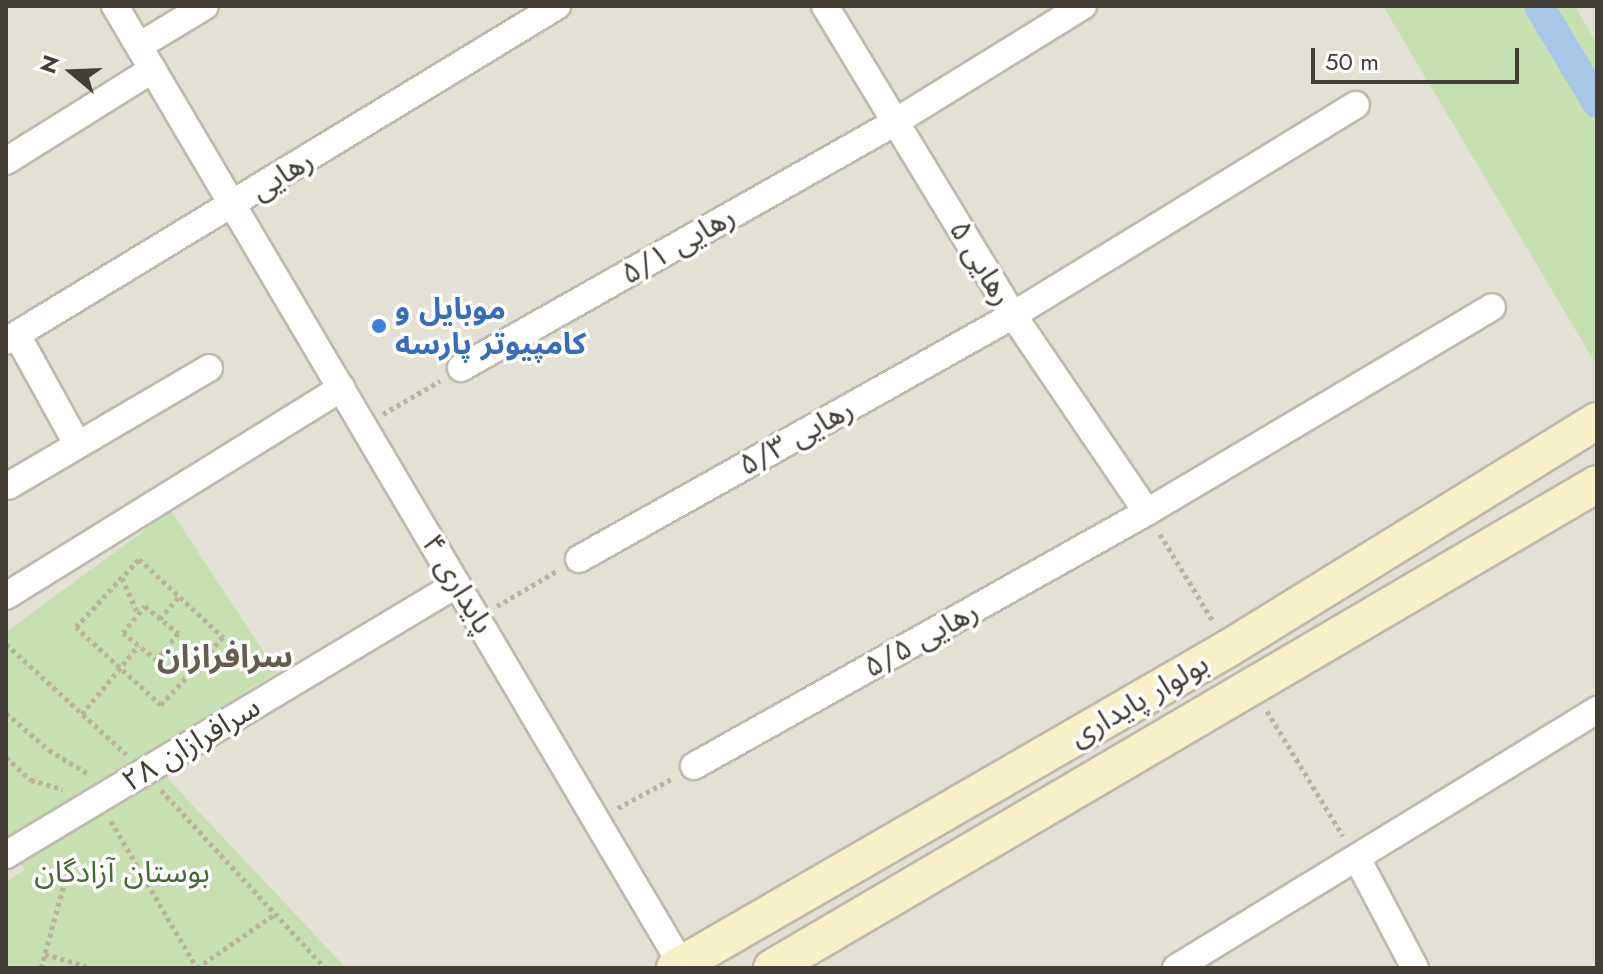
<!DOCTYPE html>
<meta charset="utf-8">
<style>
body{margin:0}
#map{position:relative;width:1603px;height:974px;overflow:hidden;background:#f0eee5;font-family:Jost,"Noto Sans Arabic",sans-serif}
div>[style]{position:absolute}
[style*='--x']{left:calc(var(--x)*1px);top:calc(var(--y)*1px);width:calc(var(--w)*1px);rotate:calc(var(--a)*1deg)}
.residential>*{inset:0;background:#e3e0d4;transform-origin:0 0}
.green>*{inset:0;background:#c7e0b2}
.canal>*{height:30px;margin:-15px;padding:0 15px;transform-origin:15px;border-radius:15px;background:#a8c7e6}
.path>*{height:5px;margin-top:-2.5px;transform-origin:0;background:repeating-linear-gradient(90deg,#bab29c 0 4px,transparent 0 8px)}
.roads{filter:drop-shadow(2px 0 #bdb9ac) drop-shadow(-2px 0 #bdb9ac) drop-shadow(0 2px #bdb9ac) drop-shadow(0 -2px #bdb9ac)}
.street>*{height:26px;margin:-13px;padding:0 13px;transform-origin:13px;border-radius:13px;background:#fff}
.secondary>*{height:36px;margin:-18px;padding:0 18px;transform-origin:18px;border-radius:18px;background:#f7f0c8}
.dots>*{width:22px;height:22px;translate:-50% -50%;box-sizing:border-box;border:4px solid #fff;border-radius:50%}
span{translate:-50% -50%;white-space:nowrap;text-align:center;line-height:1.15;-webkit-text-stroke:7px #fff;paint-order:stroke}
.street-label{font-size:30px;color:#423e35}
.shop-label{font-size:30px;color:#366cbe;font-weight:700}
.left{translate:0 -50%;text-align:left}
.park-label{font-size:30px;color:#416c30}
.neighbourhood-label{font-size:32px;color:#635d4e;font-weight:700}
.frame{position:absolute;inset:0;border:8px solid #423e35;pointer-events:none}
.north{position:absolute;left:32px;top:32px;width:80px;height:80px;-webkit-text-stroke:6px #fff;paint-order:stroke;rotate:289deg;font-size:22px;font-weight:700;line-height:32px;text-align:center;color:#423e35}
.north::after{content:'';display:block;margin:auto;width:28px;height:36px;background:#423e35;clip-path:polygon(50% 0,100% 100%,50% 72%,0 100%)}
.scale{position:absolute;left:1311px;top:48px;width:208px;height:36px;box-sizing:border-box;border:4px solid #423e35;border-top:0;padding-left:10px;font-size:24px;line-height:28px;white-space:nowrap;color:#423e35;-webkit-text-stroke:6px #fff;paint-order:stroke}
</style>
<div id="map">
<div class="residential">
<div style="left:6px;top:6px;width:1591px;height:962px"></div>
</div>
<div class="green">
<div style="clip-path:polygon(1383px 6px,1575px 6px,1597px 44px,1597px 366px)"></div>
<div style="clip-path:polygon(171px 511px,277px 672px,151px 751px,170px 781px,346px 968px,6px 968px,6px 882px,25px 870px,6px 843px,6px 632px)"></div>
</div>
<div class="canal">
<div style="--x:1539;--y:6;--w:113;--a:59.1"></div>
</div>
<div class="path">
<div style="--x:383;--y:414;--w:66;--a:-30.1"></div>
<div style="--x:1160;--y:534;--w:102;--a:58.7"></div>
<div style="--x:139;--y:559;--w:115;--a:42.9"></div>
<div style="--x:223;--y:637;--w:92;--a:132.4"></div>
<div style="--x:161;--y:705;--w:115;--a:-137.5"></div>
<div style="--x:76;--y:627;--w:93;--a:-47.2"></div>
<div style="--x:122;--y:578;--w:39;--a:66"></div>
<div style="--x:145;--y:606;--w:43;--a:39.3"></div>
<div style="--x:178;--y:633;--w:34;--a:128"></div>
<div style="--x:157;--y:660;--w:43;--a:-141.5"></div>
<div style="--x:123;--y:633;--w:35;--a:-51"></div>
<div style="--x:497;--y:606;--w:69;--a:-30.3"></div>
<div style="--x:160;--y:619;--w:30;--a:-50"></div>
<div style="--x:6;--y:644;--w:163;--a:42.5"></div>
<div style="--x:1267;--y:711;--w:146;--a:58.7"></div>
<div style="--x:6;--y:713;--w:57;--a:40.7"></div>
<div style="--x:49;--y:750;--w:48;--a:31.4"></div>
<div style="--x:82;--y:714;--w:89;--a:-50.4"></div>
<div style="--x:6;--y:757;--w:34;--a:43"></div>
<div style="--x:31;--y:780;--w:33;--a:16"></div>
<div style="--x:161;--y:790;--w:242;--a:47.3"></div>
<div style="--x:618;--y:808;--w:63;--a:-28.6"></div>
<div style="--x:111;--y:821;--w:170;--a:59.7"></div>
<div style="--x:197;--y:968;--w:95;--a:-34.7"></div>
<div style="--x:45;--y:954;--w:43;--a:16.3"></div>
<div style="--x:41;--y:968;--w:106;--a:-74.6"></div>
</div>
<div class="roads">
<div class="street">
<div style="--x:115;--y:6;--w:1113;--a:59.42"></div>
<div style="--x:825;--y:6;--w:362;--a:58.7"></div>
<div style="--x:1013;--y:315;--w:238;--a:55.8"></div>
<div style="--x:139;--y:46;--w:77;--a:-31.2"></div>
<div style="--x:6;--y:161;--w:173;--a:-32"></div>
<div style="--x:17;--y:335;--w:122;--a:61.1"></div>
<div style="--x:6;--y:341;--w:645;--a:-31.3"></div>
<div style="--x:461;--y:368;--w:499;--a:-29.5"></div>
<div style="--x:895;--y:122;--w:221;--a:-31.7"></div>
<div style="--x:8;--y:486;--w:233;--a:-30.4"></div>
<div style="--x:579;--y:559;--w:498;--a:-29.3"></div>
<div style="--x:1013;--y:315;--w:402;--a:-31.5"></div>
<div style="--x:6;--y:596;--w:395;--a:-31.8"></div>
<div style="--x:694;--y:766;--w:519;--a:-29.28"></div>
<div style="--x:1147;--y:512;--w:401;--a:-30.7"></div>
<div style="--x:6;--y:855;--w:526;--a:-31"></div>
<div style="--x:1358;--y:860;--w:122;--a:62.2"></div>
<div style="--x:1176;--y:968;--w:494;--a:-31.5"></div>
</div>
<div class="secondary">
<div style="--x:675;--y:968;--w:640;--a:-30.01"></div>
<div style="--x:1229;--y:648;--w:432;--a:-31.7"></div>
<div style="--x:772;--y:968;--w:956;--a:-30.4"></div>
</div>
</div>
<div class="dots">
<div style="left:379px;top:326px;background:#3f7fe0"></div>
</div>
<div class="street-label">
<span style="left:282px;top:175px;rotate:-32deg">رهایی</span>
<span style="left:678px;top:245px;rotate:-30deg">رهایی ۵/۱</span>
<span style="left:981px;top:263px;rotate:59deg">رهایی ۵</span>
<span style="left:796px;top:437px;rotate:-29deg">رهایی ۵/۳</span>
<span style="left:458px;top:584px;rotate:59deg">پایداری ۴</span>
<span style="left:921px;top:639px;rotate:-29deg">رهایی ۵/۵</span>
<span style="left:1139px;top:700px;rotate:-30deg">بولوار پایداری</span>
<span style="left:191px;top:744px;rotate:-31deg">سرافرازان ۲۸</span>
</div>
<div class="shop-label">
<span class="left" style="left:395px;top:326px">موبایل و<br>کامپیوتر پارسه</span>
</div>
<div class="park-label">
<span style="left:122px;top:872px">بوستان آزادگان</span>
</div>
<div class="neighbourhood-label">
<span style="left:225px;top:656px">سرافرازان</span>
</div>
<div class="frame"></div>
<div class="north">N</div>
<div class="scale">50 m</div>
</div>
